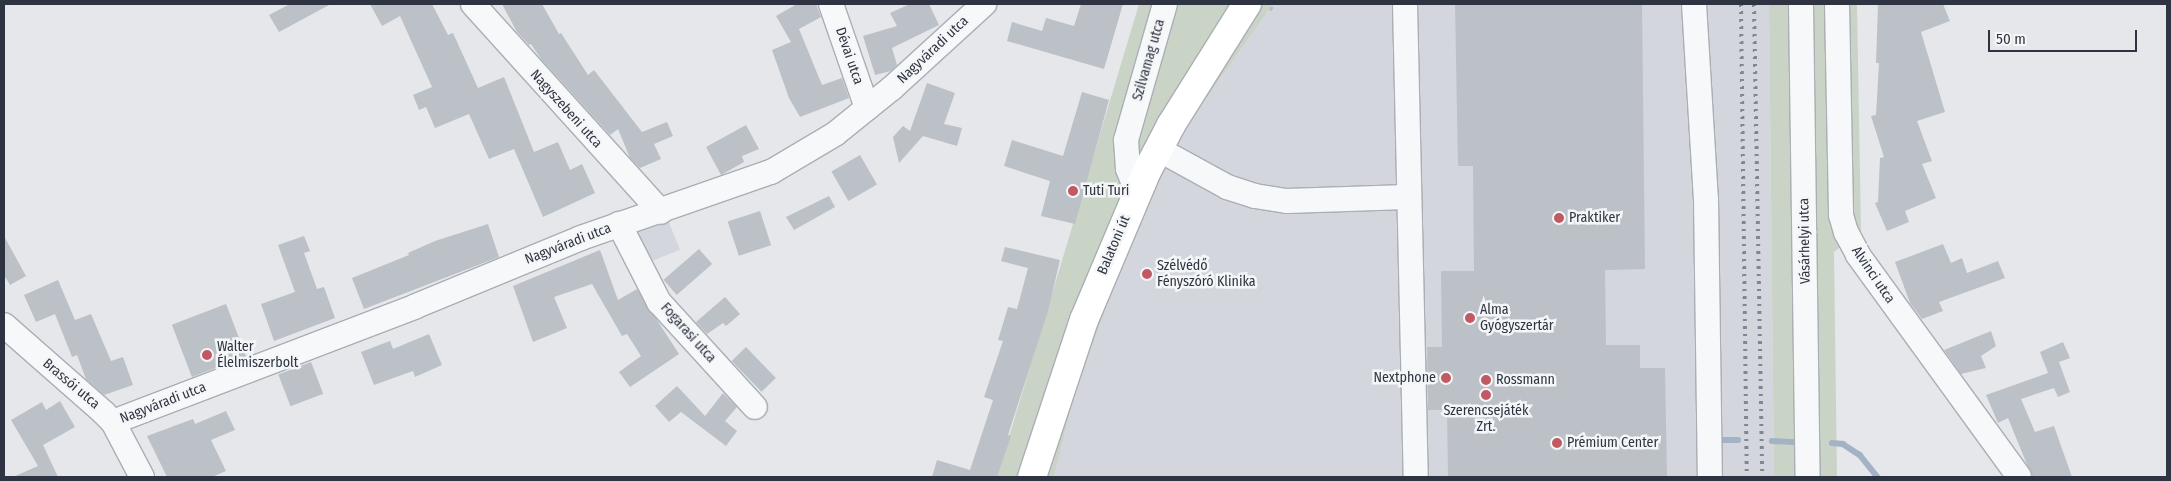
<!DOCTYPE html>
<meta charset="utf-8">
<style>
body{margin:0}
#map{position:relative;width:2171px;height:481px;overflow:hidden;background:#e5e7eb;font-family:"Fira Sans Condensed",sans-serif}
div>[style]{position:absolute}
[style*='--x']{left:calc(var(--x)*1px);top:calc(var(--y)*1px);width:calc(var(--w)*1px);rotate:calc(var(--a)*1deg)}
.built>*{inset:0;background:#d3d6dc;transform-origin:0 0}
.green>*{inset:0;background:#c9d4c7}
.stream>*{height:5.5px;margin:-2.75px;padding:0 2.75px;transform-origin:2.75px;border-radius:2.75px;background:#a4b2c6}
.building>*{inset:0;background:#bcc0c7;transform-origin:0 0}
.path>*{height:3px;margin-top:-1.5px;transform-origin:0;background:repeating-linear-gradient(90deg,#bbbdc2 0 4px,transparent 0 8px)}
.roads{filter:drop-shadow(1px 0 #aaaeb5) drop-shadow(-1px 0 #aaaeb5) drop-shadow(0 1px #aaaeb5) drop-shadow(0 -1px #aaaeb5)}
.minor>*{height:24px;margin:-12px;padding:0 12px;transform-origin:12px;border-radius:12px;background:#f7f8f9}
.major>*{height:28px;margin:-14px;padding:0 14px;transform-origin:14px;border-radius:14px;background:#fff}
.rail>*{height:4px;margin-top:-2px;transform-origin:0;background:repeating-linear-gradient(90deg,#808693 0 2.5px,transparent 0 7.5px)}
.dots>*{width:14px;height:14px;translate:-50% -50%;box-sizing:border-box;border:2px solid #f4f6f8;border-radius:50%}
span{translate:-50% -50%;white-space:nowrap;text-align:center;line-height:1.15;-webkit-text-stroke:5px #f4f6f8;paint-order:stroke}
.street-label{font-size:14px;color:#2e3441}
.poi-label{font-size:14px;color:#2e3441}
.left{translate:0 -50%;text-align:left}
.right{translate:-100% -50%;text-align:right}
.frame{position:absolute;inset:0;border:5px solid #2e3441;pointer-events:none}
.scale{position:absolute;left:1988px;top:30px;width:149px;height:22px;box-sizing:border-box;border:2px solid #2e3441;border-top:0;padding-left:6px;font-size:15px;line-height:18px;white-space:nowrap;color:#2e3441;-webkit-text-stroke:4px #f4f6f8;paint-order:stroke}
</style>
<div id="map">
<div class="built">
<div style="clip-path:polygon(1273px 4px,1769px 4px,1774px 477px,1054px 477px,1074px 397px,1128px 248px,1184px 130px)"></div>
<div style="left:668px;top:220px;width:32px;height:35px;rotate:68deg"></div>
</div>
<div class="green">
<div style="clip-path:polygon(1139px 4px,1273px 4px,1184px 130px,1128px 248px,1074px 397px,1054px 477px,997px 477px)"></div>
<div style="clip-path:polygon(1769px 4px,1857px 4px,1861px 231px,1834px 252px,1837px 477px,1774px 477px)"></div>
</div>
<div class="stream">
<div style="--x:1717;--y:440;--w:21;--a:0"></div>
<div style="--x:1772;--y:441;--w:21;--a:3"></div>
<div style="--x:1832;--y:443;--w:11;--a:5"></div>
<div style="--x:1843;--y:444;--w:20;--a:33"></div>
<div style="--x:1860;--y:455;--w:28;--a:51"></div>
</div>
<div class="building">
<div style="clip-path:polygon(290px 4px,331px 4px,279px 32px,269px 15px)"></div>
<div style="clip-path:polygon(370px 4px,432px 4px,448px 35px,453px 33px,478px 88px,504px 77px,534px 152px,558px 142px,570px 170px,582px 164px,595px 193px,543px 217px,514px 149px,489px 159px,469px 114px,435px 128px,426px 107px,419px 110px,413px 95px,432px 87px,400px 16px,382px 26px)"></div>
<div style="clip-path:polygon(502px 4px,542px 4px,559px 34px,561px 33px,588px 75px,594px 70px,642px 132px,667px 122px,673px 136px,654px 144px,661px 159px,640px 168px,630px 158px,618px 129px,610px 135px,541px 59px,531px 44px,529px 45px,517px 32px)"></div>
<div style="clip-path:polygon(797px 4px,816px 4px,821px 17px,799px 29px,822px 85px,842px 78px,849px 98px,800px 117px,789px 98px,772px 50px,791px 42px,776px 16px)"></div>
<div style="clip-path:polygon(910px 4px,929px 4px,939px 25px,892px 48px,897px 65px,891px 71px,875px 75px,863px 36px,897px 26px,890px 13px)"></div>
<div style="clip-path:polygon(1081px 4px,1123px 4px,1104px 69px,1007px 41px,1012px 22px,1042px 31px,1046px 18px,1074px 26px)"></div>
<div style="clip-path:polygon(1455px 4px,1642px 4px,1645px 269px,1605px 270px,1606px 345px,1640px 345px,1640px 368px,1665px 368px,1667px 477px,1448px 477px,1447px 410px,1428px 410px,1427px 347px,1442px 347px,1441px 271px,1474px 271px,1473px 166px,1458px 166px)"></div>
<div style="clip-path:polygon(1878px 4px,1943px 4px,1950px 21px,1921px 32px,1945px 112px,1917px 121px,1932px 161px,1922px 164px,1936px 198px,1905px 211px,1909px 222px,1887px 231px,1875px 203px,1878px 202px,1880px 158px,1884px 157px,1871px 116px,1876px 115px,1879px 63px,1876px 63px)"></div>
<div style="clip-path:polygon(927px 83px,955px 93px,944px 124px,962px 128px,957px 146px,923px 136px,899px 163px,893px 137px,903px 126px,910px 131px)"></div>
<div style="clip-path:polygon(1082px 92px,1109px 100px,1075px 224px,1041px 216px,1050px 181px,1004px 166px,1012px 140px,1063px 156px)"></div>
<div style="clip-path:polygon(746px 125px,759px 149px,742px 156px,744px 162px,721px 175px,706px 147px)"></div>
<div style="left:860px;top:155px;width:34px;height:33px;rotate:60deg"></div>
<div style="clip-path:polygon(829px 196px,835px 207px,794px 230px,786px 217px)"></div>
<div style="left:760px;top:211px;width:36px;height:34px;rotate:72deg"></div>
<div style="clip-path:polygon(488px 224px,499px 257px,364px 309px,352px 278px,409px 255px,408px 253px,435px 241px)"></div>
<div style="clip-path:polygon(4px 236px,26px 276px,10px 285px,4px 275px)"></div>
<div style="clip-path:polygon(304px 236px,310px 251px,304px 253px,317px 289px,324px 287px,335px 318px,274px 341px,261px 304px,295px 292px,278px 245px)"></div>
<div style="clip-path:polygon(1943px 244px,1951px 263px,1962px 258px,1967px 273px,1998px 261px,2005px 278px,1939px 302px,1943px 311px,1922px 319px,1910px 303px,1895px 262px)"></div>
<div style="clip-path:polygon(1005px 247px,1060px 260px,1048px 311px,1008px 435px,1011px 436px,997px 477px,932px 477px,937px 460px,970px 470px,993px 400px,984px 397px,1003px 341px,998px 340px,1008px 307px,1017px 309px,1028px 268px,1001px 261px)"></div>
<div style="left:699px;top:249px;width:20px;height:47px;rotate:49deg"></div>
<div style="clip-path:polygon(600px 250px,618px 300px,637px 289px,679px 354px,630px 387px,619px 372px,641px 356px,627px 334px,622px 336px,592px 284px,554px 297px,567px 328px,533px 342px,513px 286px)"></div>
<div style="clip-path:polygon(58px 280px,75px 320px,91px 314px,111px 361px,123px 357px,133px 385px,104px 395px,86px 379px,77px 355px,72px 357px,55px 314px,36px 322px,24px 295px)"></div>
<div style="clip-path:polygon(725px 297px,740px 314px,726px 326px,723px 323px,707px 334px,696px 322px)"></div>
<div style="left:226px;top:304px;width:56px;height:58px;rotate:69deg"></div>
<div style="clip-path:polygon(1991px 331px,1996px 346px,1981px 356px,1986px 368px,1961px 374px,1944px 350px)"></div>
<div style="clip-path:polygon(429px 334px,442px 365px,415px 377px,413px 371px,374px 385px,361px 352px,390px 341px,393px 349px)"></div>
<div style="clip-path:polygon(2063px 342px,2070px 358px,2059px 362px,2070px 392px,2058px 397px,2054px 388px,2021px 399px,2035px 432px,2054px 426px,2072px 477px,2032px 477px,2008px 418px,1998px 423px,1986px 395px,2048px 373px,2040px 352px)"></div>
<div style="left:746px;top:347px;width:43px;height:20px;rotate:46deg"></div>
<div style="left:311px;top:362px;width:34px;height:35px;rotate:69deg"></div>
<div style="clip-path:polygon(677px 386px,705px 416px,723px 393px,737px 407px,725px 421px,737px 431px,726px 446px,681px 412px,669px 422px,655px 406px)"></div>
<div style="clip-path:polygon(60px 401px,75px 427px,43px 445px,58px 477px,13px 477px,38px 466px,11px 420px,42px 402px,46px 410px)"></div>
<div style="clip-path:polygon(226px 411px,235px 430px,211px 440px,226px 471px,212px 477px,167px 477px,147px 436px,193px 419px,195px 424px)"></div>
</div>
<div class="path">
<div style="--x:1270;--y:10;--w:7;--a:-56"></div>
</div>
<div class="roads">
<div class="minor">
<div style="--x:473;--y:4;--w:280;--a:47.9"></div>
<div style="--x:831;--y:4;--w:110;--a:70.9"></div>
<div style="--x:1405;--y:4;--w:473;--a:88.7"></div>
<div style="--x:1694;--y:4;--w:195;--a:86.5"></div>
<div style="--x:1706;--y:199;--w:278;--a:89.2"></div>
<div style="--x:1801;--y:4;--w:473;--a:89.2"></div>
<div style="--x:1837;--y:4;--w:211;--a:88.9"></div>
<div style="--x:1841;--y:215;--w:18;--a:74"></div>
<div style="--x:1846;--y:232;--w:26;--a:62"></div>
<div style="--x:1858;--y:255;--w:274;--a:54"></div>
<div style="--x:1158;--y:149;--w:79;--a:28.8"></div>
<div style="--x:1227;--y:187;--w:29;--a:18"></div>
<div style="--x:1255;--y:196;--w:32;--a:9"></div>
<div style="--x:1287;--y:201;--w:120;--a:-1.9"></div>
<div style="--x:1137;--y:192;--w:25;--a:-111"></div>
<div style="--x:1128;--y:169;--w:29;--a:-94"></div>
<div style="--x:1126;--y:140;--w:141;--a:-74"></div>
<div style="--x:619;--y:224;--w:88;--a:62.9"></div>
<div style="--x:659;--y:302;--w:142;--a:47.6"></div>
<div style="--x:4;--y:325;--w:133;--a:41.3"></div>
<div style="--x:104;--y:413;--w:13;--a:45"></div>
<div style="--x:113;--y:422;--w:62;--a:62.2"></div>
<div style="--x:113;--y:422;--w:324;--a:-20.9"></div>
<div style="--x:416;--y:306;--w:178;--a:-22.4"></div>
<div style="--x:581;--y:238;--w:201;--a:-19.2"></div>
<div style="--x:771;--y:172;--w:74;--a:-30.7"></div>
<div style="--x:835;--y:134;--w:73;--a:-38.9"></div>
<div style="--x:892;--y:88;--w:125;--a:-42.4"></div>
</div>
<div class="major">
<div style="--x:1032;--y:477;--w:165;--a:-71.7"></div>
<div style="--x:1084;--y:320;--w:162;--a:-67.1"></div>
<div style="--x:1147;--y:171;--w:52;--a:-62.4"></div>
<div style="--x:1171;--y:125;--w:143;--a:-57.9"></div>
</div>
</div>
<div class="rail">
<div style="--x:1741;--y:4;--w:473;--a:89.3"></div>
<div style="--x:1754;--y:4;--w:473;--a:89"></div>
</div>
<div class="dots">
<div style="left:1073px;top:191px;background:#c05962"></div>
<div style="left:1559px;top:218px;background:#c05962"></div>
<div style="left:1147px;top:274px;background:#c05962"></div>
<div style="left:1470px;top:318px;background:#c05962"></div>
<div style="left:207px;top:355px;background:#c05962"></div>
<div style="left:1446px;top:378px;background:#c05962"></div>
<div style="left:1486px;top:380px;background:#c05962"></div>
<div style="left:1486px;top:395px;background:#c05962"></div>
<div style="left:1557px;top:443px;background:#c05962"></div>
</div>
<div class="street-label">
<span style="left:933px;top:50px;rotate:-43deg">Nagyváradi utca</span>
<span style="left:849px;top:56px;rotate:71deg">Dévai utca</span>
<span style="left:1149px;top:60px;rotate:-74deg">Szilvamag utca</span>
<span style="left:566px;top:109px;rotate:48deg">Nagyszebeni utca</span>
<span style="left:1805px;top:241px;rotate:-91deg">Vásárhelyi utca</span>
<span style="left:568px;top:244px;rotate:-21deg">Nagyváradi utca</span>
<span style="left:1114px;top:245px;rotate:-67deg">Balatoni út</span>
<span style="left:1873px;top:275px;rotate:56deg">Alvinci utca</span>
<span style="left:688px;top:333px;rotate:48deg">Fogarasi utca</span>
<span style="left:71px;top:384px;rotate:40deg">Brassói utca</span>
<span style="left:163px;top:403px;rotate:-21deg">Nagyváradi utca</span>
</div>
<div class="poi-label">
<span class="left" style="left:1083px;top:191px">Tuti Turi</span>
<span class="left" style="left:1569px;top:218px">Praktiker</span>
<span class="left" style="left:1157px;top:274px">Szélvédő<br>Fényszóró Klinika</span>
<span class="left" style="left:1480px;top:318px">Alma<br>Gyógyszertár</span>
<span class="left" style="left:217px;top:355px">Walter<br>Élelmiszerbolt</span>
<span class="right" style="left:1436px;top:378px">Nextphone</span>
<span class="left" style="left:1496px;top:380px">Rossmann</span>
<span style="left:1486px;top:419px">Szerencsejáték<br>Zrt.</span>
<span class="left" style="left:1567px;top:443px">Prémium Center</span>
</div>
<div class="frame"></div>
<div class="scale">50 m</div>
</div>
